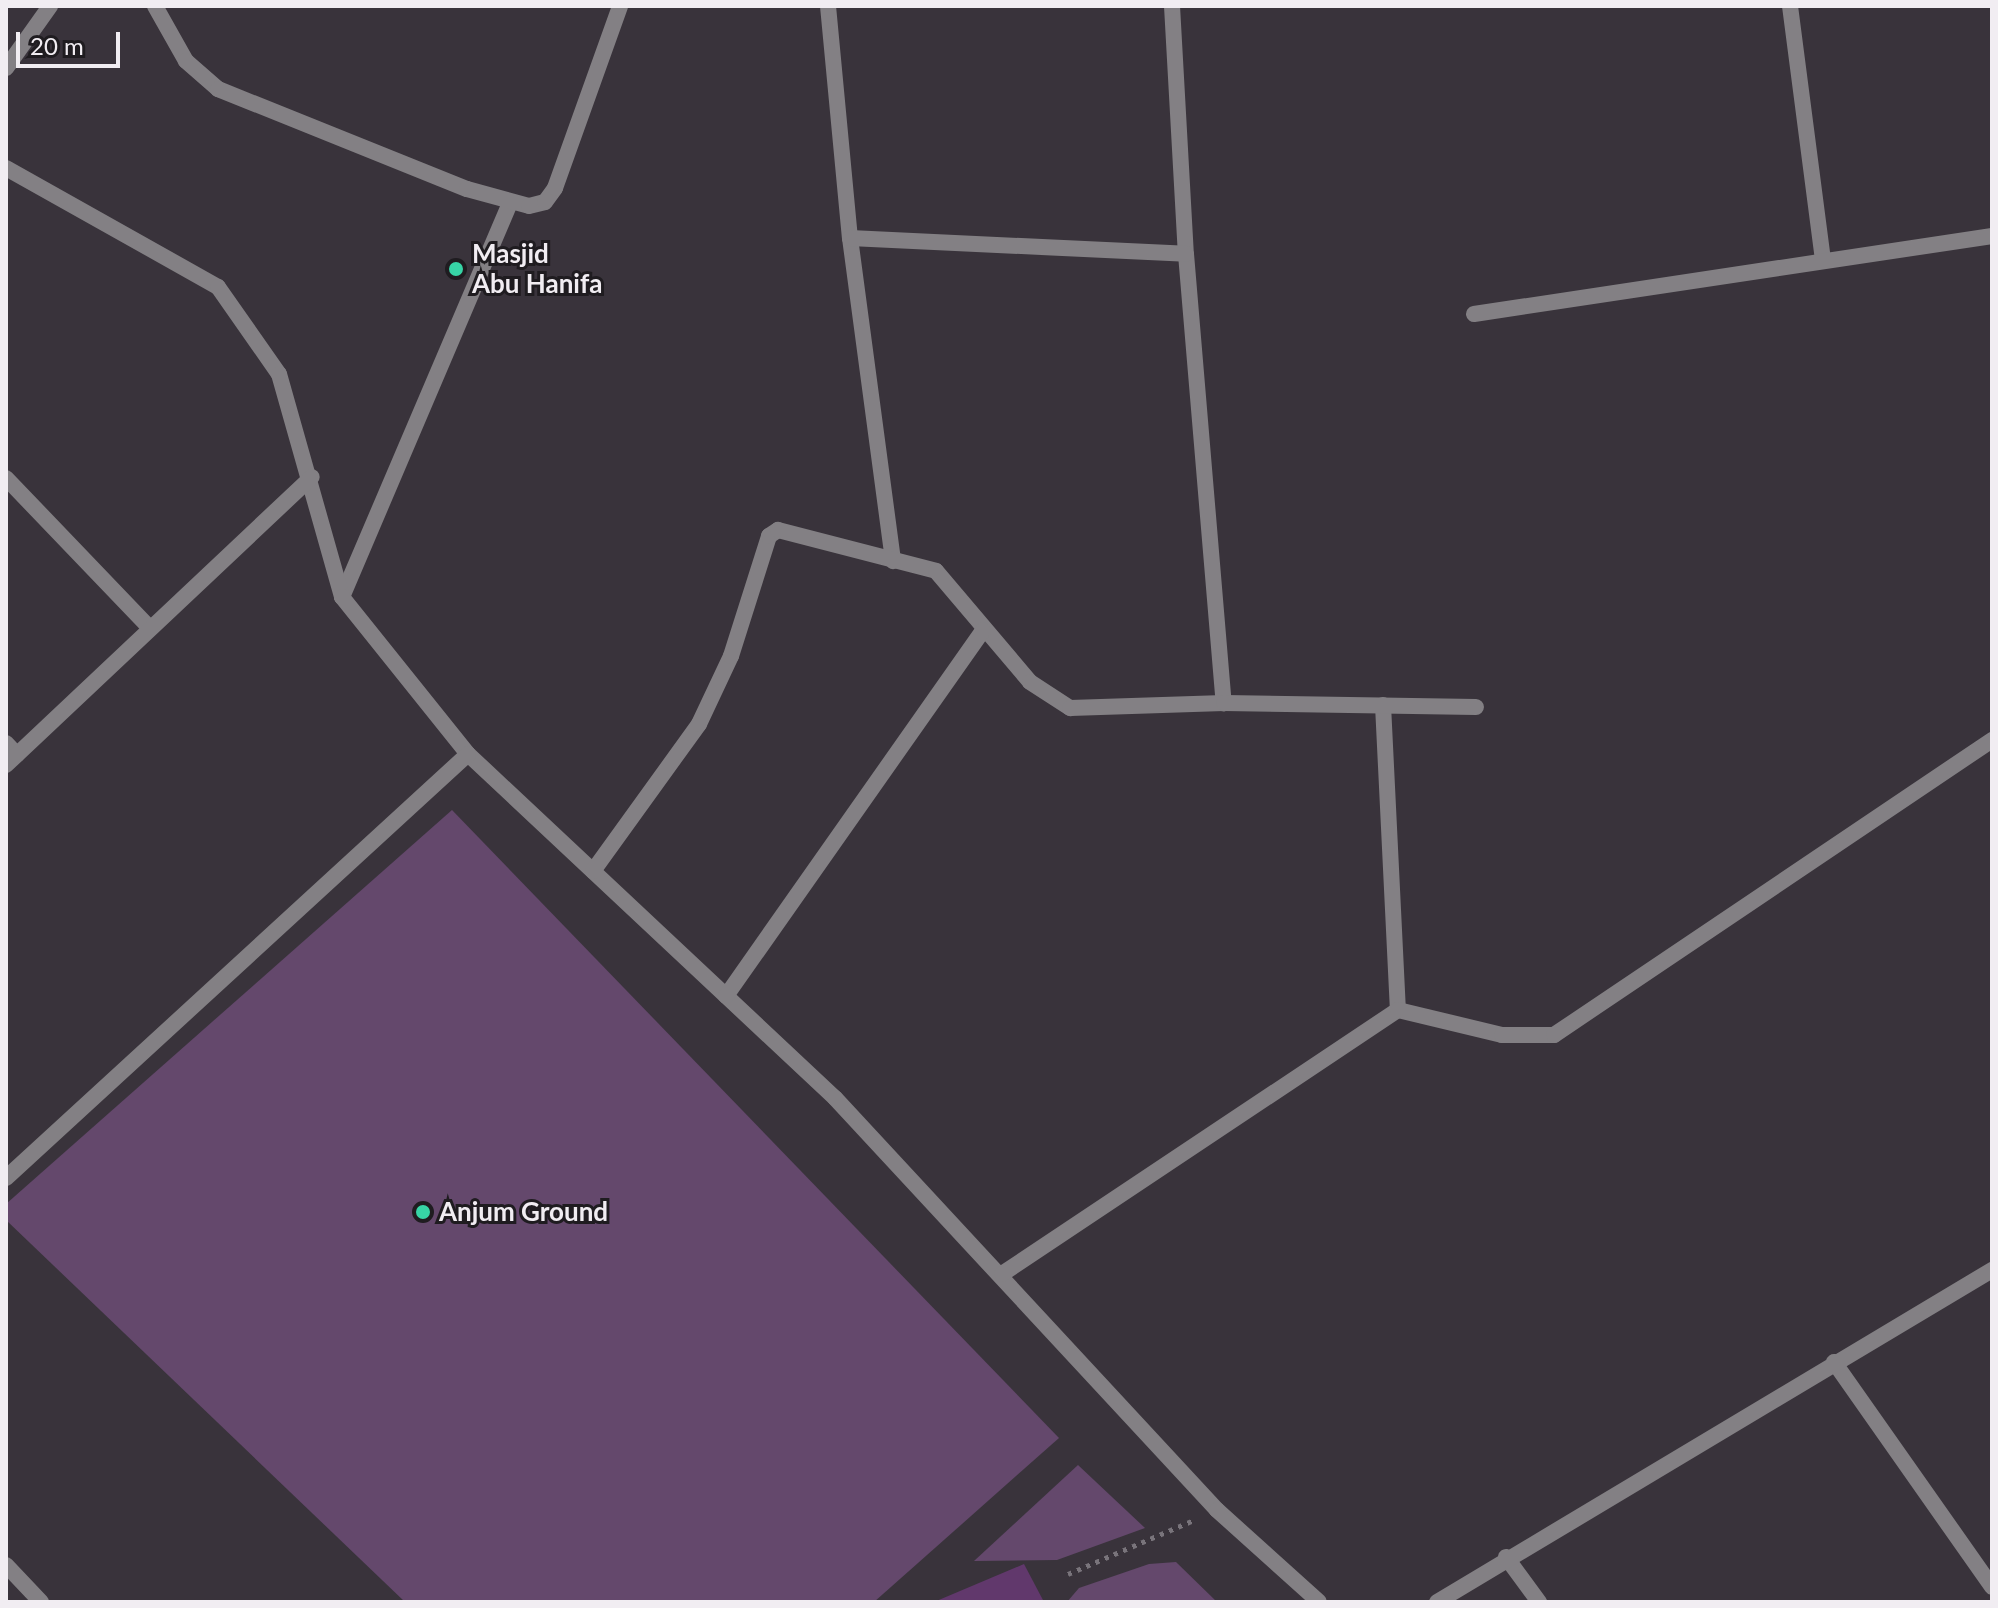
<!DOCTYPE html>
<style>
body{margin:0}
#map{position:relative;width:1998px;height:1608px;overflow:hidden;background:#39333b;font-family:Lato,sans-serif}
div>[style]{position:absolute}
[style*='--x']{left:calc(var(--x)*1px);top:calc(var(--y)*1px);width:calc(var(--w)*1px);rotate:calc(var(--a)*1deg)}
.green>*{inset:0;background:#64486c}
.building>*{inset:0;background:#61386c}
.path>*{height:5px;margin-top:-2.5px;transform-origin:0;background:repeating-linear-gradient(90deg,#79747b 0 4px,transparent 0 10px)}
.service>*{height:16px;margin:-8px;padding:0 8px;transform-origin:8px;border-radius:8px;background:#838084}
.minor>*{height:16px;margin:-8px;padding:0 8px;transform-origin:8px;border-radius:8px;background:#838084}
.dots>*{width:22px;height:22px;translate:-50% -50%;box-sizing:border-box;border:4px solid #1f1c20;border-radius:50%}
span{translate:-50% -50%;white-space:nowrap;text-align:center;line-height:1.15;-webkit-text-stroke:6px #1f1c20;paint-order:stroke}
.poi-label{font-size:26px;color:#f1edf2;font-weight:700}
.left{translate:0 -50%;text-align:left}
.frame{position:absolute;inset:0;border:8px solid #f1edf2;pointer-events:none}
.scale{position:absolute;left:16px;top:32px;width:104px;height:36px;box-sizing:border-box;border:4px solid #f1edf2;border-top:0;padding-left:10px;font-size:24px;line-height:28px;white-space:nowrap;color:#f1edf2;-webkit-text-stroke:6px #1f1c20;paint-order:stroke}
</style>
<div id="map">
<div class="green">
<div style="clip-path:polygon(452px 810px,1059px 1438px,874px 1602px,405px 1602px,6px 1220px,6px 1204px)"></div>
<div style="clip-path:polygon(1078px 1465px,1145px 1528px,1057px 1560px,974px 1561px)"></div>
<div style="clip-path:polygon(1176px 1562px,1217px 1602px,1067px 1602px,1079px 1588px,1149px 1564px)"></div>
</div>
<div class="building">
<div style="clip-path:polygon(1024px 1564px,1044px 1602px,934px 1602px)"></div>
</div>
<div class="path">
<div style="--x:1068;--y:1574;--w:137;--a:-23.2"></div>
</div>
<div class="service">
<div style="--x:342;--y:597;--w:427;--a:-66.9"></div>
<div style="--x:1506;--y:1557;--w:56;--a:53.7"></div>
</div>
<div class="minor">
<div style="--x:155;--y:6;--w:63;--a:60.6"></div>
<div style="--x:186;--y:61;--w:43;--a:41.2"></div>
<div style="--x:218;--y:89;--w:268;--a:21.9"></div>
<div style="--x:467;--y:189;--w:64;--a:15.3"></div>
<div style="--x:529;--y:206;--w:16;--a:-14"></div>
<div style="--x:545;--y:202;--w:17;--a:-54"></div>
<div style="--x:555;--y:188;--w:193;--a:-70.3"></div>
<div style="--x:828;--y:6;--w:233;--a:84.6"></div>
<div style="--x:850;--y:238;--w:326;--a:82.4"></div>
<div style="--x:1172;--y:6;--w:248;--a:86.8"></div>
<div style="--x:1186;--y:254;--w:451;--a:85.2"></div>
<div style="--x:1790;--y:6;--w:255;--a:82.6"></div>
<div style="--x:6;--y:68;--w:76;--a:-54.6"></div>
<div style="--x:6;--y:168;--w:243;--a:29.3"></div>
<div style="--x:218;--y:287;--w:106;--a:55"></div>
<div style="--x:279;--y:374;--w:232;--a:74.2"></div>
<div style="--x:342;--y:597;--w:201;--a:51.3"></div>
<div style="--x:468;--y:754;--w:503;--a:43.15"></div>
<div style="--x:835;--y:1098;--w:562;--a:47.16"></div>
<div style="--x:1217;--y:1510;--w:137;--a:42"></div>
<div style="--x:850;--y:238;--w:336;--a:2.7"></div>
<div style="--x:1474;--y:314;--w:524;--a:-8.56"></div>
<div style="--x:6;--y:478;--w:205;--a:46.2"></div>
<div style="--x:1383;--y:705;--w:305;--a:87.2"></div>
<div style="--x:6;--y:743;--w:16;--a:47"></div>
<div style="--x:6;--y:765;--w:420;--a:-43.3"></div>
<div style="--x:593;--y:871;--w:181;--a:-54.2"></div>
<div style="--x:699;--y:724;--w:75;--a:-64.8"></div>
<div style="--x:731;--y:656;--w:126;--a:-72.4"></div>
<div style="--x:769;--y:536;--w:11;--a:-34"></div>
<div style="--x:778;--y:530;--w:163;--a:14.5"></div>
<div style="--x:936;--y:571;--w:145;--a:49.7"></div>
<div style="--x:1030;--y:682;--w:48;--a:33"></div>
<div style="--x:1070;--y:708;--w:154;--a:-1.9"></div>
<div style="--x:1224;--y:703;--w:252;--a:0.9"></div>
<div style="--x:726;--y:996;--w:447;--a:-54.9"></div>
<div style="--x:6;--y:1178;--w:627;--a:-42.54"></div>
<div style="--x:1002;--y:1274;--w:476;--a:-33.7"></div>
<div style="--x:1398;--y:1010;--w:107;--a:13.5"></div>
<div style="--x:1502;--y:1035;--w:52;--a:0"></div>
<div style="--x:1554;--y:1035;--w:528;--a:-33.96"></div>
<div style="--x:1834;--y:1362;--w:275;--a:54.9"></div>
<div style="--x:6;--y:1565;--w:51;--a:46.6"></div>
<div style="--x:1437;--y:1602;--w:647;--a:-30.89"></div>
</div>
<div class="dots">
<div style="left:456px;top:269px;background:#37d4a6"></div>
<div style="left:423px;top:1212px;background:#37d4a6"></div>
</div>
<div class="poi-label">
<span class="left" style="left:472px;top:269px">Masjid<br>Abu Hanifa</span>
<span class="left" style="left:439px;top:1212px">Anjum Ground</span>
</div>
<div class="frame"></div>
<div class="scale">20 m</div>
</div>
